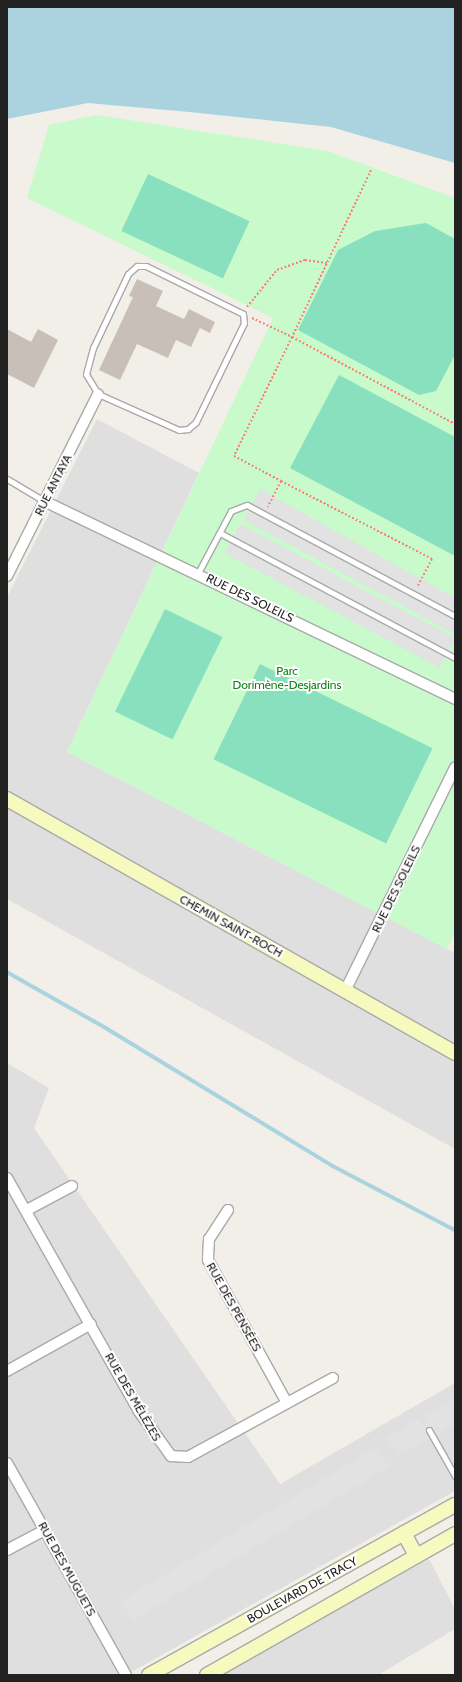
<!DOCTYPE html>
<meta charset="utf-8">
<style>
body{margin:0}
#map{position:relative;width:462px;height:1682px;overflow:hidden;background:#f2efe9;font-family:Cabin,sans-serif}
div>[style]{position:absolute}
[style*='--x']{left:calc(var(--x)*1px);top:calc(var(--y)*1px);width:calc(var(--w)*1px);rotate:calc(var(--a)*1deg)}
.residential>*{inset:0;background:#e0dfdf}
.park>*{inset:0;background:#c8facc}
.pitch>*{inset:0;background:#88e0be;transform-origin:0 0}
.parking>*{inset:0;background:#e2e2e2;transform-origin:0 0}
.water>*{inset:0;background:#aad3df}
.stream>*{height:3.5px;margin:-1.75px;padding:0 1.75px;transform-origin:1.75px;border-radius:1.75px;background:#aad3df}
.building>*{inset:0;background:#c7bfb8}
.path>*{height:2px;margin-top:-1px;transform-origin:0;background:repeating-linear-gradient(90deg,#fa8072 0 2px,transparent 0 4px)}
.roads{filter:drop-shadow(1px 0 #a9a9a9) drop-shadow(-1px 0 #a9a9a9) drop-shadow(0 1px #a9a9a9) drop-shadow(0 -1px #a9a9a9)}
.lane>*{height:5px;margin:-2.5px;padding:0 2.5px;transform-origin:2.5px;border-radius:2.5px;background:#fff}
.street>*{height:10px;margin:-5px;padding:0 5px;transform-origin:5px;border-radius:5px;background:#fff}
.secondary>*{height:14px;margin:-7px;padding:0 7px;transform-origin:7px;border-radius:7px;background:#f7fabf}
span{translate:-50% -50%;white-space:nowrap;text-align:center;line-height:1.15;-webkit-text-stroke:4px #fff;paint-order:stroke}
.street-label{font-size:12px;color:#222}
.park-label{font-size:12px;color:#0c8416}
.frame{position:absolute;inset:0;border:8px solid #222;pointer-events:none}
</style>
<div id="map">
<div class="residential">
<div style="clip-path:polygon(97px 419px,199px 473px,67px 752px,455px 953px,455px 1149px,7px 899px,7px 597px)"></div>
<div style="clip-path:polygon(7px 1063px,49px 1088px,34px 1128px,280px 1484px,455px 1383px,455px 1491px,126px 1675px,7px 1675px)"></div>
<div style="clip-path:polygon(429px 1559px,455px 1609px,455px 1629px,378px 1675px,217px 1675px)"></div>
</div>
<div class="park">
<div style="clip-path:polygon(97px 115px,328px 151px,455px 198px,455px 933px,447px 949px,67px 752px,273px 318px,27px 198px,49px 125px)"></div>
</div>
<div class="pitch">
<div style="left:148px;top:174px;width:112px;height:63px;rotate:25deg"></div>
<div style="clip-path:polygon(426px 223px,455px 239px,455px 355px,436px 391px,419px 395px,298px 330px,338px 250px,375px 231px)"></div>
<div style="clip-path:polygon(339px 375px,455px 437px,455px 556px,290px 468px)"></div>
<div style="left:165px;top:609px;width:64px;height:114px;rotate:26deg"></div>
<div style="left:260px;top:664px;width:192px;height:106px;rotate:26deg"></div>
</div>
<div class="parking">
<div style="clip-path:polygon(260px 489px,455px 598px,455px 634px,244px 520px)"></div>
<div style="left:240px;top:524px;width:244px;height:33px;rotate:28deg"></div>
<div style="clip-path:polygon(455px 1398px,455px 1424px,398px 1456px,387px 1437px,418px 1419px,423px 1427px,428px 1423px,424px 1416px)"></div>
<div style="left:377px;top:1447px;width:23px;height:299px;rotate:59deg"></div>
</div>
<div class="water">
<div style="clip-path:polygon(7px 7px,455px 7px,455px 163px,331px 127px,189px 112px,88px 103px,7px 119px)"></div>
</div>
<div class="stream">
<div style="--x:7;--y:972;--w:114;--a:29.5"></div>
<div style="--x:106;--y:1028;--w:263;--a:31.3"></div>
<div style="--x:331;--y:1165;--w:140;--a:27.7"></div>
</div>
<div class="building">
<div style="clip-path:polygon(137px 279px,163px 291px,156px 306px,184px 319px,189px 309px,215px 322px,210px 333px,200px 328px,191px 347px,176px 340px,168px 358px,137px 344px,120px 380px,99px 370px,133px 297px,129px 296px)"></div>
<div style="clip-path:polygon(7px 329px,31px 342px,38px 329px,58px 340px,34px 388px,7px 374px)"></div>
</div>
<div class="path">
<div style="--x:371;--y:170;--w:185;--a:115.3"></div>
<div style="--x:292;--y:337;--w:185;--a:28.1"></div>
<div style="--x:247;--y:307;--w:48;--a:-51"></div>
<div style="--x:277;--y:270;--w:30;--a:-20"></div>
<div style="--x:305;--y:260;--w:22;--a:8"></div>
<div style="--x:252;--y:318;--w:44;--a:25.4"></div>
<div style="--x:292;--y:337;--w:132;--a:116"></div>
<div style="--x:234;--y:456;--w:53;--a:28"></div>
<div style="--x:281;--y:481;--w:29;--a:117"></div>
<div style="--x:281;--y:481;--w:170;--a:27.3"></div>
<div style="--x:432;--y:559;--w:32;--a:118"></div>
</div>
<div class="roads">
<div class="lane">
<div style="--x:137;--y:266;--w:9;--a:0"></div>
<div style="--x:146;--y:266;--w:108;--a:26.3"></div>
<div style="--x:243;--y:314;--w:9;--a:84"></div>
<div style="--x:244;--y:323;--w:110;--a:115.9"></div>
<div style="--x:196;--y:422;--w:11;--a:139"></div>
<div style="--x:188;--y:429;--w:9;--a:174"></div>
<div style="--x:179;--y:430;--w:89;--a:-156"></div>
<div style="--x:98;--y:394;--w:23;--a:-121"></div>
<div style="--x:86;--y:374;--w:27;--a:-75"></div>
<div style="--x:93;--y:348;--w:82;--a:-64.7"></div>
<div style="--x:128;--y:274;--w:12;--a:-42"></div>
<div style="--x:7;--y:479;--w:43;--a:30.7"></div>
<div style="--x:220;--y:533;--w:266;--a:28"></div>
<div style="--x:198;--y:573;--w:70;--a:-62"></div>
<div style="--x:231;--y:511;--w:17;--a:-21"></div>
<div style="--x:247;--y:505;--w:236;--a:28.1"></div>
<div style="--x:429;--y:1430;--w:53;--a:60.5"></div>
</div>
<div class="street">
<div style="--x:44;--y:501;--w:456;--a:25.7"></div>
<div style="--x:7;--y:576;--w:203;--a:-63.4"></div>
<div style="--x:346;--y:989;--w:247;--a:-63.8"></div>
<div style="--x:7;--y:1178;--w:266;--a:60.5"></div>
<div style="--x:138;--y:1410;--w:57;--a:54.3"></div>
<div style="--x:171;--y:1456;--w:17;--a:3"></div>
<div style="--x:188;--y:1457;--w:165;--a:-28.6"></div>
<div style="--x:27;--y:1210;--w:51;--a:-28.1"></div>
<div style="--x:228;--y:1210;--w:35;--a:123"></div>
<div style="--x:209;--y:1239;--w:21;--a:93"></div>
<div style="--x:208;--y:1260;--w:163;--a:61.1"></div>
<div style="--x:7;--y:1371;--w:96;--a:-29.2"></div>
<div style="--x:7;--y:1463;--w:243;--a:60.7"></div>
<div style="--x:7;--y:1550;--w:43;--a:-27.8"></div>
</div>
<div class="secondary">
<div style="--x:7;--y:799;--w:515;--a:29.55"></div>
<div style="--x:404;--y:1533;--w:26;--a:62"></div>
<div style="--x:149;--y:1675;--w:350;--a:-29.1"></div>
<div style="--x:207;--y:1675;--w:285;--a:-29.6"></div>
</div>
</div>
<div class="street-label">
<span style="left:53px;top:485px;rotate:-63deg">RUE ANTAYA</span>
<span style="left:250px;top:598px;rotate:26deg">RUE DES SOLEILS</span>
<span style="left:396px;top:889px;rotate:-64deg">RUE DES SOLEILS</span>
<span style="left:231px;top:926px;rotate:29deg">CHEMIN SAINT-ROCH</span>
<span style="left:234px;top:1307px;rotate:61deg">RUE DES PENSÉES</span>
<span style="left:133px;top:1397px;rotate:60deg">RUE DES MÉLÈZES</span>
<span style="left:67px;top:1569px;rotate:61deg">RUE DES MUGUETS</span>
<span style="left:302px;top:1590px;rotate:-29deg">BOULEVARD DE TRACY</span>
</div>
<div class="park-label">
<span style="left:287px;top:678px">Parc<br>Dorimène-Desjardins</span>
</div>
<div class="frame"></div>
</div>
